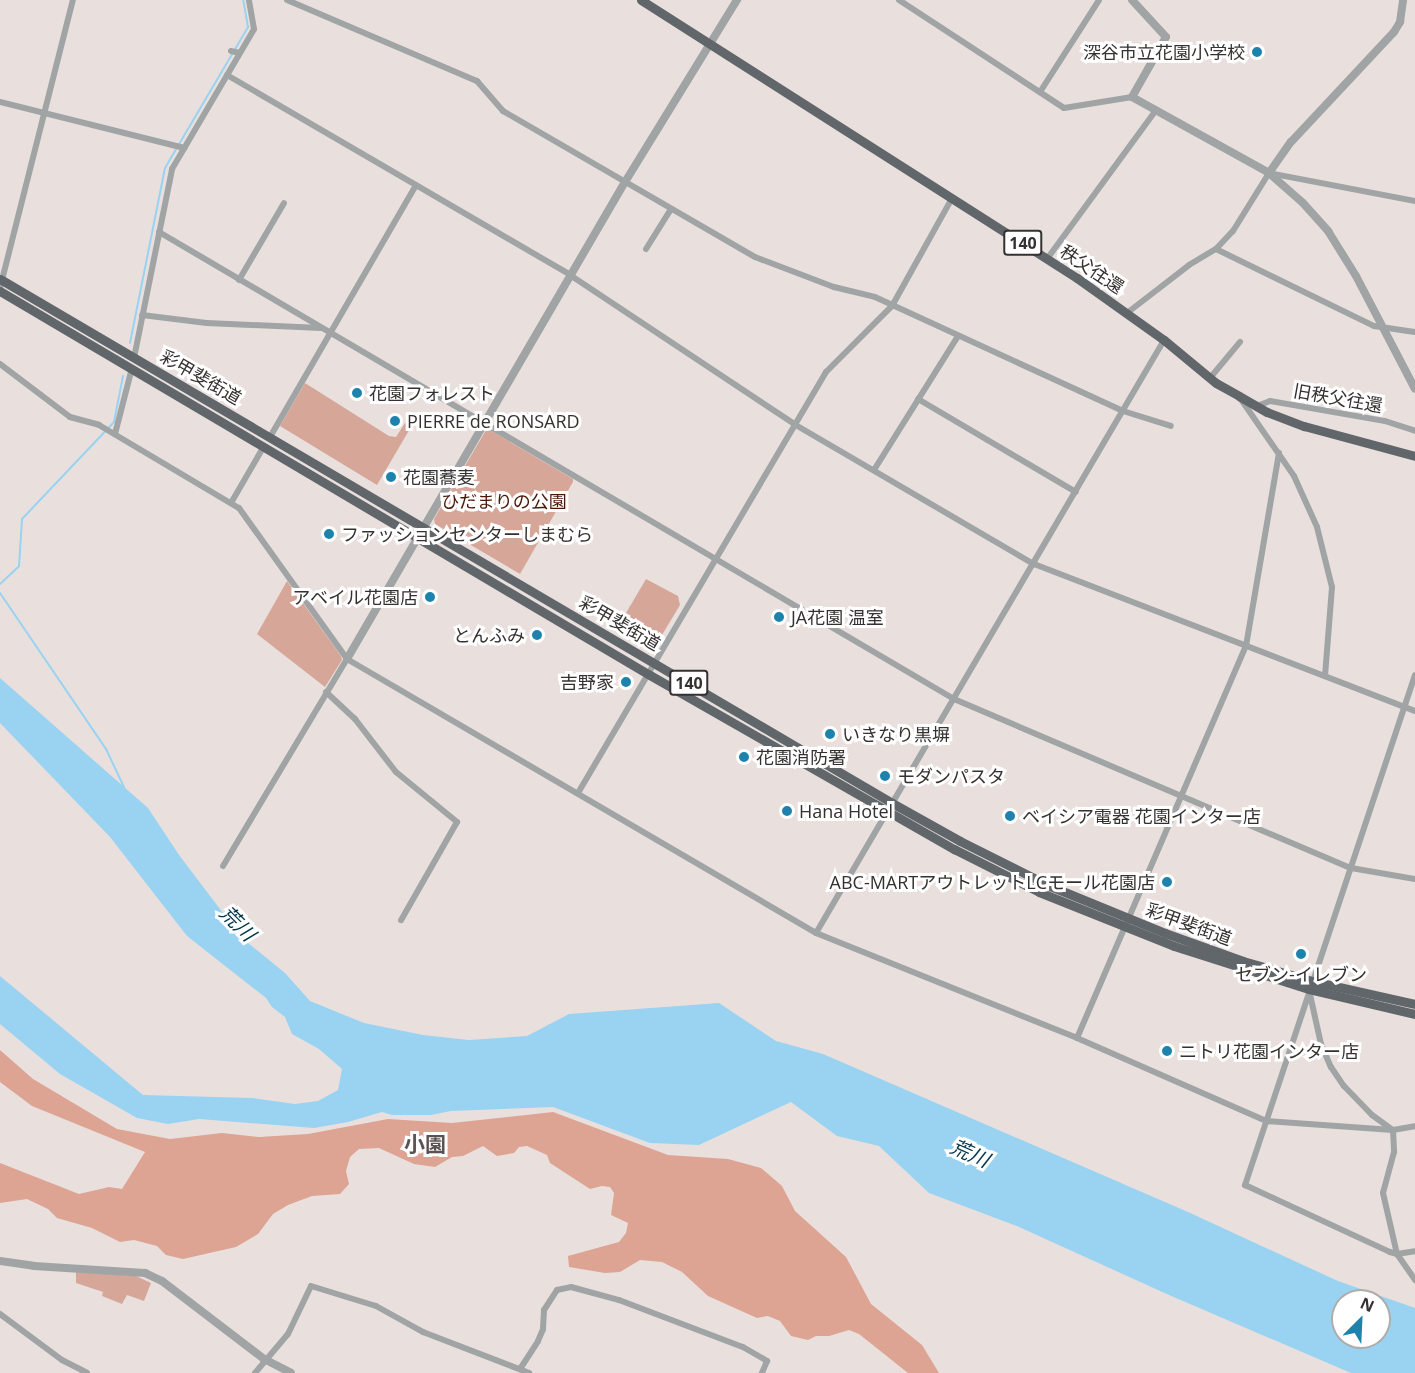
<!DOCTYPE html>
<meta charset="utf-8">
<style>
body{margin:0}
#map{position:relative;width:1415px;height:1373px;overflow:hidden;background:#e9e0de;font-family:"Open Sans","Noto Sans JP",sans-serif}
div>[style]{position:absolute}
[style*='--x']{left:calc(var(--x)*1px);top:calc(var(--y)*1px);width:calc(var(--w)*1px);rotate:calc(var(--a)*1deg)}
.green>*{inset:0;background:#d6a799}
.forest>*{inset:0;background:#dda393}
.water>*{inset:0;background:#99d3f1}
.stream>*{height:2px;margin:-1px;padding:0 1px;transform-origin:1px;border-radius:1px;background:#99d3f1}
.minor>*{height:6px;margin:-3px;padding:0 3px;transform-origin:3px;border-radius:3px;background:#a0a4a5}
.tertiary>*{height:8px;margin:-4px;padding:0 4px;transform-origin:4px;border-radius:4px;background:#a0a4a5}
.trunk>*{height:9px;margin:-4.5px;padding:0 4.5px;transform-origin:4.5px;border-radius:4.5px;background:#60666a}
.dots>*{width:16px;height:16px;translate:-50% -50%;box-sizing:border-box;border:3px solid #fff;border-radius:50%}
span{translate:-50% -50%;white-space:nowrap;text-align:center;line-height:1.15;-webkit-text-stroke:6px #fff;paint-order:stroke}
.shield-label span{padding:2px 4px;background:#fff;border:2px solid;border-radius:4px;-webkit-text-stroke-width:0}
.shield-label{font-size:16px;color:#343130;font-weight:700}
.poi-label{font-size:18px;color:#343130}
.right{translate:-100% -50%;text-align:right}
.left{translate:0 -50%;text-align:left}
.street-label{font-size:18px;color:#343130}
.park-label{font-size:18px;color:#4b1808}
.water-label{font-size:20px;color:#03364b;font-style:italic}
.quarter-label{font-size:21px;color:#5a5250;font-weight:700}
.north{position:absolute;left:1331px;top:1289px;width:60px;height:60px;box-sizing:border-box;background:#fff;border:2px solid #aeadac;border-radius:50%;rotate:24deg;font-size:16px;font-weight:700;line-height:24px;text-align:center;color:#343130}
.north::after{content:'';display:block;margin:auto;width:21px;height:27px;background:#1d83ad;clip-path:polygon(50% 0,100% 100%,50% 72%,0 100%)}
</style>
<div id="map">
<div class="green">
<div style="clip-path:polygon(305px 383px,389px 436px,396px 437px,405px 423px,411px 427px,377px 485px,280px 426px)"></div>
<div style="clip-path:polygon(486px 430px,490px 430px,573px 479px,573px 482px,520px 574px,435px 524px,434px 519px)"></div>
<div style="clip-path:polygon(646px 579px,678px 596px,680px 605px,656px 645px,646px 648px,616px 630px)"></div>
<div style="clip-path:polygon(287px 581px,341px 656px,342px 660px,325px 687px,257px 634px)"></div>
<div style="clip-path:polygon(76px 1272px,136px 1276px,151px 1283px,144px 1301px,127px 1295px,122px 1304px,102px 1296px,103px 1292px,76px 1283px)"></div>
</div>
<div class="forest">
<div style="clip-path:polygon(0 1050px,33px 1079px,117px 1129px,170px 1139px,222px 1133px,259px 1137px,308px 1134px,388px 1119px,452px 1123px,553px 1112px,668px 1155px,728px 1159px,761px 1168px,782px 1186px,795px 1211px,846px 1257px,871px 1304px,922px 1345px,939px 1373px,908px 1373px,859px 1334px,849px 1330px,829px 1336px,816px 1336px,808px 1340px,791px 1336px,780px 1321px,768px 1316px,757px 1318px,708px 1296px,682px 1272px,662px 1262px,640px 1260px,620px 1272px,605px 1273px,569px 1267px,568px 1256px,619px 1242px,626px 1233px,628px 1223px,611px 1215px,614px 1193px,610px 1187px,602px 1186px,590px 1189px,550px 1163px,547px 1155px,527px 1146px,519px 1147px,514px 1153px,497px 1156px,483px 1146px,463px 1156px,452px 1157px,435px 1167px,414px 1164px,379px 1148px,359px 1149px,350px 1157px,346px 1171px,349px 1184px,340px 1194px,312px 1196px,288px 1205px,273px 1214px,258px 1234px,236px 1247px,183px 1259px,166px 1255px,157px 1246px,134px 1240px,120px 1242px,92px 1228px,57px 1218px,48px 1209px,27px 1199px,0 1203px,0 1163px,79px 1194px,109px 1187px,122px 1189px,145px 1152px,32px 1106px,0 1082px)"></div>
</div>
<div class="water">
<div style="clip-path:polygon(evenodd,0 678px,148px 808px,179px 855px,242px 938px,285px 973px,310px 1001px,364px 1023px,423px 1035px,469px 1040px,527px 1036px,569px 1014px,719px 1003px,776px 1041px,823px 1054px,1188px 1212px,1338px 1281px,1415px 1308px,1415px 1373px,1351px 1373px,1169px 1295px,1019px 1227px,929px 1193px,879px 1146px,837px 1136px,791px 1102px,699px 1145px,650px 1143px,553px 1107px,451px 1111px,431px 1115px,392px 1115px,382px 1112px,348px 1122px,314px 1128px,199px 1119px,168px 1124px,137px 1118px,60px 1074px,0 1024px,0 976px,143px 1095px,253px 1098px,295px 1104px,318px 1101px,338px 1090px,342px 1069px,319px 1049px,292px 1034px,285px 1017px,272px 1007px,266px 998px,187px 936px,110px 837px,0 723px,0 678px,1343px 1301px,1379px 1301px,1379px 1337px,1343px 1337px,1343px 1301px)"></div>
</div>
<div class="stream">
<div style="--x:130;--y:343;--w:178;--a:-78.7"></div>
<div style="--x:165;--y:168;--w:164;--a:-59.5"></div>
<div style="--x:248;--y:27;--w:27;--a:-100"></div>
<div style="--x:0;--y:584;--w:26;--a:-43"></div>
<div style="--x:19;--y:566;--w:47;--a:-86.3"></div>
<div style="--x:22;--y:519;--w:134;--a:-46.5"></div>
<div style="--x:114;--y:422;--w:47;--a:-78.9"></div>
<div style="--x:0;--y:593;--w:189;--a:55.8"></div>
<div style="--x:106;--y:749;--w:42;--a:64.7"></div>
</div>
<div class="minor">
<div style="--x:287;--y:0;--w:207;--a:23.1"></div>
<div style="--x:477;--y:81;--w:40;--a:49"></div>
<div style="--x:503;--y:111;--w:291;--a:30.1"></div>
<div style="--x:755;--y:257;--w:85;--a:20.8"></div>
<div style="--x:834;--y:287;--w:42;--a:13.7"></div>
<div style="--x:875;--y:297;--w:273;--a:24.7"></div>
<div style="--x:1123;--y:411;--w:50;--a:17.4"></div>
<div style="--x:899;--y:0;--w:197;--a:33.2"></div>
<div style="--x:1064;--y:108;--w:69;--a:-9.2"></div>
<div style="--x:231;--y:51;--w:9;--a:13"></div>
<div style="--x:227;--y:75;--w:397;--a:30.2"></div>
<div style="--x:570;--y:275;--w:269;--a:33.6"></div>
<div style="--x:794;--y:424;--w:278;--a:30.3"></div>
<div style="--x:1034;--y:564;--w:408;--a:21.1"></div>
<div style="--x:1040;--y:92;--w:109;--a:-57.3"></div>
<div style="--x:0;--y:102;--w:190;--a:14"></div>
<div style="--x:159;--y:232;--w:922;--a:30.43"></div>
<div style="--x:954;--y:699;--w:431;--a:23.1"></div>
<div style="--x:1351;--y:868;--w:65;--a:9.8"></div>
<div style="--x:646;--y:249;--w:47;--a:-58"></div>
<div style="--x:1216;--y:249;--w:176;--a:26"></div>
<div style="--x:1374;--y:326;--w:41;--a:8.3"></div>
<div style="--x:1047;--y:259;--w:185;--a:-53.8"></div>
<div style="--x:239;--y:280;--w:89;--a:-59.7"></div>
<div style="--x:0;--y:288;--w:297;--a:-75.8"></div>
<div style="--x:1127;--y:313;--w:78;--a:-37.7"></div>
<div style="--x:1189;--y:265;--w:31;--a:-31"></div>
<div style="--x:1216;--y:249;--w:25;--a:-47"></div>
<div style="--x:1233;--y:231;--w:68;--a:-58.2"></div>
<div style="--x:1269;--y:173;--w:149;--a:10.9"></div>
<div style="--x:142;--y:315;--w:65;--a:7"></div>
<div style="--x:207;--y:323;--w:114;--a:2.5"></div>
<div style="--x:134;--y:358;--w:193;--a:-78.6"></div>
<div style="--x:172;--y:169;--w:162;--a:-59.6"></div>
<div style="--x:254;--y:29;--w:29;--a:-100"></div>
<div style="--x:0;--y:364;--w:88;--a:37.1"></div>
<div style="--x:70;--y:417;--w:30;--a:15"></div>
<div style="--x:99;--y:425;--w:163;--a:30.7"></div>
<div style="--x:239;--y:508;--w:186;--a:54.4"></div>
<div style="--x:347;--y:659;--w:543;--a:30.29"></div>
<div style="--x:816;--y:933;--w:281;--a:21.9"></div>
<div style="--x:1077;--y:1038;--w:206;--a:23.7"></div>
<div style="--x:1266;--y:1121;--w:127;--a:4.1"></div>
<div style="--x:1393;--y:1130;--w:22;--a:-10"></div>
<div style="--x:1210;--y:378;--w:47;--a:-50.2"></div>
<div style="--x:1240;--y:398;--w:95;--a:55.3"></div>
<div style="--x:1294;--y:476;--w:56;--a:65.7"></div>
<div style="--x:1317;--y:527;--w:62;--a:76"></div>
<div style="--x:1332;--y:587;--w:89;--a:94.5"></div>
<div style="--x:918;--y:399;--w:183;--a:30.5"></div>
<div style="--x:1257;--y:406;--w:14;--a:-21"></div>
<div style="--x:1270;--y:401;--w:117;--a:9.9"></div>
<div style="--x:1385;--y:421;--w:32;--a:18"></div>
<div style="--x:115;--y:434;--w:68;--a:-75.6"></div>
<div style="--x:270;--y:437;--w:291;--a:-59.9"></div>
<div style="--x:874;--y:470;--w:158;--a:-57.9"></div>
<div style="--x:231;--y:503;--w:66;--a:-59.9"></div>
<div style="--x:1415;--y:675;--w:538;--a:108.43"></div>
<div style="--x:1245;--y:1185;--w:160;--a:24.8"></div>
<div style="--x:1390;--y:1252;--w:7;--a:16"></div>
<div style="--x:1397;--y:1254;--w:18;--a:-9"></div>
<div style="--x:326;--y:692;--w:40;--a:43"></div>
<div style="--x:355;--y:719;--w:67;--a:52.3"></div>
<div style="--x:396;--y:772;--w:79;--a:39.3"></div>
<div style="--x:457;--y:822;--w:113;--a:119.7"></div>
<div style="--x:578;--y:793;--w:489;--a:-59.5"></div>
<div style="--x:826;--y:372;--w:93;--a:-45"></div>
<div style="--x:892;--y:306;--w:124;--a:-60.9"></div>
<div style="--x:223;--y:866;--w:241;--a:-59.1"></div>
<div style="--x:816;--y:933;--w:688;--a:-59.59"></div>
<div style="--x:1309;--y:990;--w:55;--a:77.5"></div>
<div style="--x:1321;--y:1044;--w:25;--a:67"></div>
<div style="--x:1331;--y:1067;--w:23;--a:56"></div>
<div style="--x:1344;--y:1086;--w:40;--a:46"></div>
<div style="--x:1372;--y:1115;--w:26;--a:36"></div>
<div style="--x:1393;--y:1130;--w:22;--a:87"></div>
<div style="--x:1394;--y:1152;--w:42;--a:105"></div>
<div style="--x:1383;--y:1193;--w:63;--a:77.1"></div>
<div style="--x:1397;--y:1254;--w:32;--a:55"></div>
<div style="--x:1077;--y:1038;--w:427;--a:-66.7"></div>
<div style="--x:1246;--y:646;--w:196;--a:-80.3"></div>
<div style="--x:0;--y:1314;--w:77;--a:36.6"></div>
<div style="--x:62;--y:1360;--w:28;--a:27"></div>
<div style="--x:520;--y:1369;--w:33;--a:-57"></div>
<div style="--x:538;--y:1341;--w:13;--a:-67"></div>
<div style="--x:543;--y:1329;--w:19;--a:-87"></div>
<div style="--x:544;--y:1310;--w:24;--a:-57"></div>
<div style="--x:557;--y:1290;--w:14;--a:-12"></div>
<div style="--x:571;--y:1287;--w:50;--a:15.2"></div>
<div style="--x:619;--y:1300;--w:133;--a:20.8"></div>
<div style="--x:743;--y:1347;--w:28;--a:30"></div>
<div style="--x:767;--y:1361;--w:13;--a:113"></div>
<div style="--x:255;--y:1373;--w:51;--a:-49.8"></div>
<div style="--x:288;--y:1334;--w:53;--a:-64.4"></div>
<div style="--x:311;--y:1286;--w:68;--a:17.1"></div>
<div style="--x:376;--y:1306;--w:54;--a:29"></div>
<div style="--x:423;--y:1332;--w:114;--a:21.1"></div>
</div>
<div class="tertiary">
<div style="--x:1132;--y:0;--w:50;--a:47.4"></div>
<div style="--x:1166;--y:37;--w:69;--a:119.5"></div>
<div style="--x:1132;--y:97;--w:157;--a:29"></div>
<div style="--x:1269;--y:173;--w:45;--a:41.4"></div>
<div style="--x:1303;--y:203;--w:38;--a:48"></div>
<div style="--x:1328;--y:231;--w:53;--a:58.1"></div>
<div style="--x:1356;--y:276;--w:127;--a:62.4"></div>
<div style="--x:1269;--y:173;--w:38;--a:-55"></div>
<div style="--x:1291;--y:142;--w:151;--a:-46.9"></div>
<div style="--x:1394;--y:32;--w:12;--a:-59"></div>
<div style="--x:1400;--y:22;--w:22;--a:-82"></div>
<div style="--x:347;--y:659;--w:552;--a:-59.77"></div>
<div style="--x:625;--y:182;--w:214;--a:-58.4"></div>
<div style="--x:0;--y:1261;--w:34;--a:8"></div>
<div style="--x:34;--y:1266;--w:111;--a:3.6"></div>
<div style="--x:145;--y:1273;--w:19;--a:25"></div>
<div style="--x:162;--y:1281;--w:128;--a:37.4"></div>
<div style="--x:264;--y:1359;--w:30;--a:27"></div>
</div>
<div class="trunk">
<div style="--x:641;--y:0;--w:517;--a:32.52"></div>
<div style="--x:1077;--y:278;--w:107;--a:35.5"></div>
<div style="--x:1164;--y:340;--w:67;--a:39.6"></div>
<div style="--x:1216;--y:383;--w:26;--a:29"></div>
<div style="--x:1239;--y:396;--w:32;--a:30"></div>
<div style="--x:1267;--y:412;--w:40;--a:21"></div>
<div style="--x:1304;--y:426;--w:115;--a:15.1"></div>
<div style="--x:0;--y:279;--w:1035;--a:30.43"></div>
<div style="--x:892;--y:803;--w:78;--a:29.2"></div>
<div style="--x:960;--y:841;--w:101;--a:26.6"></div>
<div style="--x:1050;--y:886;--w:124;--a:22.2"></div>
<div style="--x:1165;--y:933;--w:83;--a:19.7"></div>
<div style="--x:1243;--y:961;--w:72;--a:16.2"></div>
<div style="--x:1312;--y:981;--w:106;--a:12.6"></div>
<div style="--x:0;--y:291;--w:753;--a:30.59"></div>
<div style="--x:648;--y:674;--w:353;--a:29.8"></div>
<div style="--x:954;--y:849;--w:95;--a:26.8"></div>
<div style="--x:1039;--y:892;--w:145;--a:21.8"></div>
<div style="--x:1174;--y:946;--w:142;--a:17.7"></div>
<div style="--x:1309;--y:989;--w:109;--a:13.3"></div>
</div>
<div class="dots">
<div style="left:1257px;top:52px;background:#1d83ad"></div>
<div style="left:357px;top:393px;background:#1d83ad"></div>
<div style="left:395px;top:421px;background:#1d83ad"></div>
<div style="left:391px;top:477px;background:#1d83ad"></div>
<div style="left:329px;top:534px;background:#1d83ad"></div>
<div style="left:430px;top:597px;background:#1d83ad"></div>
<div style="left:779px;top:617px;background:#1d83ad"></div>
<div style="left:537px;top:635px;background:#1d83ad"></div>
<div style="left:626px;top:682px;background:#1d83ad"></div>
<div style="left:830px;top:734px;background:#1d83ad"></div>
<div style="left:744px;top:757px;background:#1d83ad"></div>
<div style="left:885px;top:776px;background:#1d83ad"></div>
<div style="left:787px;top:811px;background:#1d83ad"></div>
<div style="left:1010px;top:816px;background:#1d83ad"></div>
<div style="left:1167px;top:882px;background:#1d83ad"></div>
<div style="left:1301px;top:954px;background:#1d83ad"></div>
<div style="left:1167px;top:1051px;background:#1d83ad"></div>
</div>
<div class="shield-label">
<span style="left:1023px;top:243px">140</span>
<span style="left:689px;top:683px">140</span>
</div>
<div class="poi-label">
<span class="right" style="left:1245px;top:52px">深谷市立花園小学校</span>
<span class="left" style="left:369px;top:393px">花園フォレスト</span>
<span class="left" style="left:407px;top:421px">PIERRE de RONSARD</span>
<span class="left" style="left:403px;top:477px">花園蕎麦</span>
<span class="left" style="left:341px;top:534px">ファッションセンターしまむら</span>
<span class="right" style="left:418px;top:597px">アベイル花園店</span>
<span class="left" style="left:791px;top:617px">JA花園 温室</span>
<span class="right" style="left:525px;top:635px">とんふみ</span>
<span class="right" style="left:614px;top:682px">吉野家</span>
<span class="left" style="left:842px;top:734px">いきなり黒塀</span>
<span class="left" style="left:756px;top:757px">花園消防署</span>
<span class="left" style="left:897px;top:776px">モダンパスタ</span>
<span class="left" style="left:799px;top:811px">Hana Hotel</span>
<span class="left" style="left:1022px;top:816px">ベイシア電器 花園インター店</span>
<span class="right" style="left:1155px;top:882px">ABC-MARTアウトレットLCモール花園店</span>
<span style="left:1301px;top:974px">セブン-イレブン</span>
<span class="left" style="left:1179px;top:1051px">ニトリ花園インター店</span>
</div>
<div class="street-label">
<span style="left:1092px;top:269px;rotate:34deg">秩父往還</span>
<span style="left:201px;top:377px;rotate:30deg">彩甲斐街道</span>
<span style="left:1338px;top:398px;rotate:10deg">旧秩父往還</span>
<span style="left:620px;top:623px;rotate:30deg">彩甲斐街道</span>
<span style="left:1189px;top:924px;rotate:20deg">彩甲斐街道</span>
</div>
<div class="park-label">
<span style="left:504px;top:501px">ひだまりの公園</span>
</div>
<div class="water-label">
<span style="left:238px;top:923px;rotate:45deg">荒川</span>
<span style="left:970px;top:1153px;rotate:24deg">荒川</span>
</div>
<div class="quarter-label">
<span style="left:425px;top:1144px">小園</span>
</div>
<div class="north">N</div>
</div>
